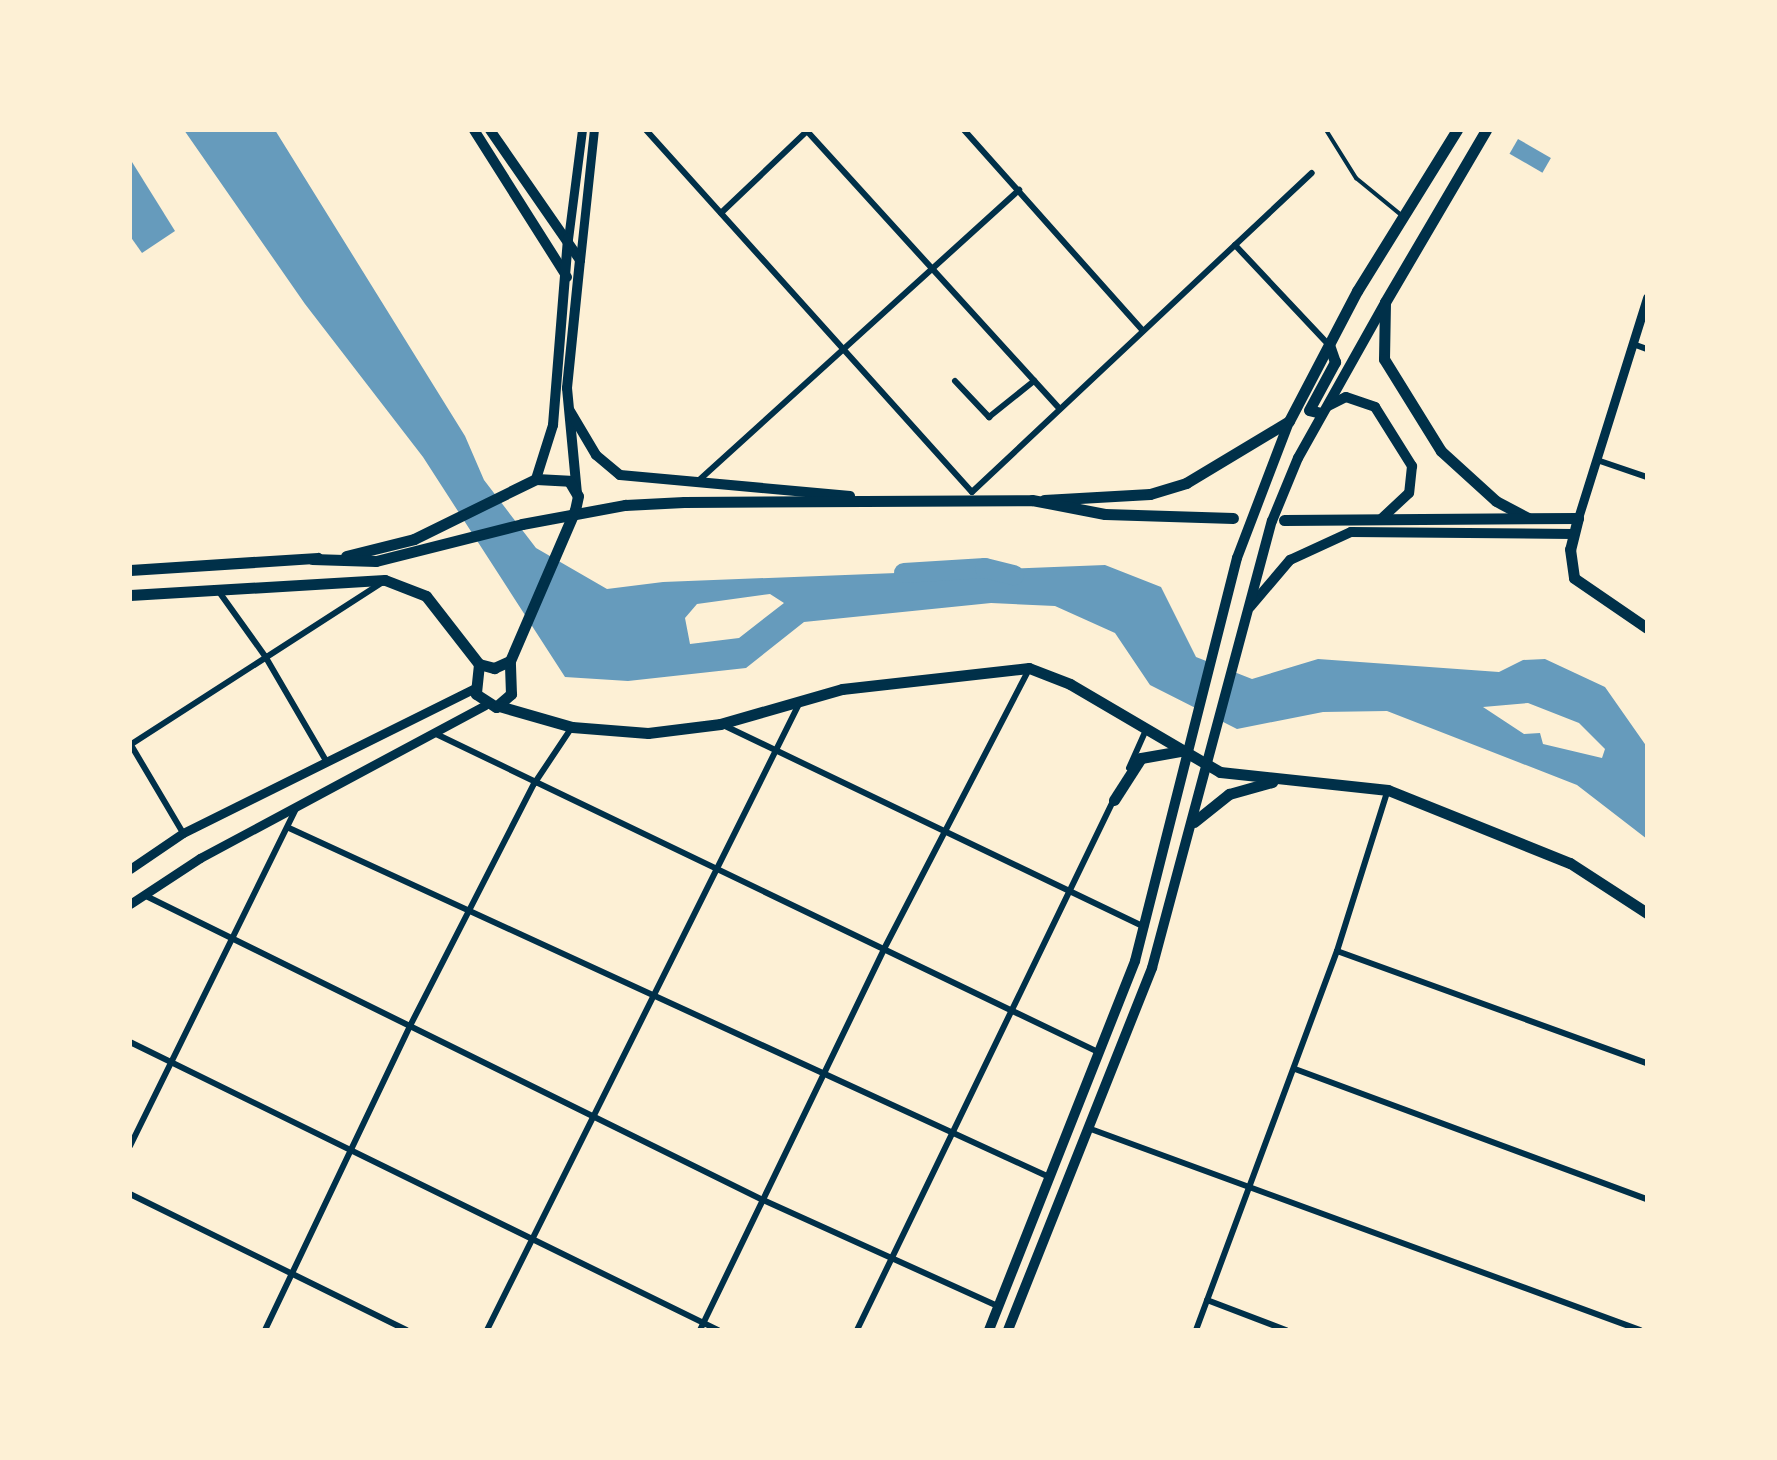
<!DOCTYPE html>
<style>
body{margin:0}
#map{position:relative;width:1777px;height:1460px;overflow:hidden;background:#fdf0d5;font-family:Ubuntu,sans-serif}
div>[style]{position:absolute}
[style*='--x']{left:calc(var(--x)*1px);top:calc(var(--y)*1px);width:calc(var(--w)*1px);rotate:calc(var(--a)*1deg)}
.water>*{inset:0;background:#669bbc;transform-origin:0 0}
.pier>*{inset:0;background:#fdf0d5}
.river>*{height:20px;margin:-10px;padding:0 10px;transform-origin:10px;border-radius:10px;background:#669bbc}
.service>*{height:4px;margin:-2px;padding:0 2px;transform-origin:2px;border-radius:2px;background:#003049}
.minor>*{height:6px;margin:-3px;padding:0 3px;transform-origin:3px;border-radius:3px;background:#003049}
.tertiary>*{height:9px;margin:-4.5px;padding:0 4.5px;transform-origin:4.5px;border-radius:4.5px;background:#003049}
.secondary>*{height:10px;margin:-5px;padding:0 5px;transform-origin:5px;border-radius:5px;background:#003049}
.primary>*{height:11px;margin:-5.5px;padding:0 5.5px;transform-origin:5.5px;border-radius:5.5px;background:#003049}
span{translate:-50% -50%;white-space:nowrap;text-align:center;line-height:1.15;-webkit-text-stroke:9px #fdf0d5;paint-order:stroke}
.frame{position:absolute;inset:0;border:132px solid #fdf0d5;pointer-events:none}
</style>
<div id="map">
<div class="water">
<div style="clip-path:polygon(evenodd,184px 130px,275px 130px,465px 436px,484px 480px,536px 548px,607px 589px,663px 582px,1105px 565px,1161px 587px,1196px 657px,1252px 679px,1318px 659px,1499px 672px,1523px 660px,1545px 659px,1605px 687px,1647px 747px,1647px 839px,1577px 785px,1387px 711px,1323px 712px,1237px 729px,1150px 685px,1115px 633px,1055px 606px,991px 603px,804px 622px,746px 668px,628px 681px,565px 677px,423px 457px,305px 304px,184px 130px,770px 594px,784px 603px,739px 638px,690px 644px,685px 618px,697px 604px,770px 594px,184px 130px,1528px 703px,1579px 723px,1605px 749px,1602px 758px,1543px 744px,1540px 733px,1524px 734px,1483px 707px,1528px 703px)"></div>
<div style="left:1518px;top:139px;width:38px;height:17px;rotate:30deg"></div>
<div style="clip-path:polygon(132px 162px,175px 231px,142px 253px,130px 236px)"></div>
</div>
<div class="pier">
<div style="clip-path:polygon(1212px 658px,1234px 666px,1219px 725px,1197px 714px)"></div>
</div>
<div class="river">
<div style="--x:904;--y:573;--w:81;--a:-3.5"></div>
<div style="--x:985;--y:568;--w:30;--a:14"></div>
</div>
<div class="service">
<div style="--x:1326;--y:130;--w:57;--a:58"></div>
<div style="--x:1356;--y:178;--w:57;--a:39.3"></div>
</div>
<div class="minor">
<div style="--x:646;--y:130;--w:487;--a:48"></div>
<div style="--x:806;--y:130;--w:374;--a:47.7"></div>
<div style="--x:964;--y:130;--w:268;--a:48.3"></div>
<div style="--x:721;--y:213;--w:119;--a:-43.6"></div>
<div style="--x:1235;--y:245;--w:137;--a:46.8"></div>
<div style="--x:1633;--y:344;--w:15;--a:20"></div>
<div style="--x:955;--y:381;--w:50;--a:46.6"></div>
<div style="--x:989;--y:417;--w:58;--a:-38.7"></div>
<div style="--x:1597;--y:460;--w:53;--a:18.8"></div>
<div style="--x:697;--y:482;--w:435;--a:-42.2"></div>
<div style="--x:972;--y:492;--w:466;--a:-43.2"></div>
<div style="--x:217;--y:589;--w:82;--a:54.4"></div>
<div style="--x:265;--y:656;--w:121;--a:59.8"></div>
<div style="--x:723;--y:725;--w:468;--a:25.6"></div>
<div style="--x:434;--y:733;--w:737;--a:25.66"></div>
<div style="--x:130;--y:745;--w:299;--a:-32.8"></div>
<div style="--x:131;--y:745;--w:102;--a:59.4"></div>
<div style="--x:1129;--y:768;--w:39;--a:-66"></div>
<div style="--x:289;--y:828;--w:834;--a:24.66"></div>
<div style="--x:144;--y:895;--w:690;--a:26.23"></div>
<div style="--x:763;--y:1200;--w:258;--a:24.3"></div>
<div style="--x:1337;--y:951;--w:330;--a:19.9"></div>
<div style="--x:130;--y:1042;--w:655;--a:26.1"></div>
<div style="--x:1295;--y:1069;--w:375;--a:20.3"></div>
<div style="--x:1088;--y:1128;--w:588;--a:20.1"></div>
<div style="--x:130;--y:1146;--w:378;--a:-63.8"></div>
<div style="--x:130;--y:1194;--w:308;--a:26.2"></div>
<div style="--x:1207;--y:1300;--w:85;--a:20.8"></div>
<div style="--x:265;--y:1330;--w:339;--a:-64.5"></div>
<div style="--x:411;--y:1024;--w:270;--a:-62.9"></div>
<div style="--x:534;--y:784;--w:69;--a:-56.3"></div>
<div style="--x:487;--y:1330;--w:702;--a:-63.51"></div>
<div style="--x:700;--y:1330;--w:423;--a:-64.2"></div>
<div style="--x:884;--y:949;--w:315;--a:-62.6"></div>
<div style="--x:857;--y:1330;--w:592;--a:-64.17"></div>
<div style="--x:1196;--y:1330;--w:404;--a:-69.6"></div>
<div style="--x:1337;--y:951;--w:167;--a:-72.5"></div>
</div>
<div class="tertiary">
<div style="--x:568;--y:239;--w:110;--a:-82.7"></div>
<div style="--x:580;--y:260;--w:131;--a:-83.9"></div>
<div style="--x:1578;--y:518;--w:231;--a:-72.6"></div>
<div style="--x:130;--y:869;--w:64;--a:-34.2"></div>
<div style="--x:183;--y:833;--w:326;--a:-26.4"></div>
<div style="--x:130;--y:904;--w:84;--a:-33.3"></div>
<div style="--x:200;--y:858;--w:323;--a:-28.2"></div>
</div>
<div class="secondary">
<div style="--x:474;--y:130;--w:174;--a:57.7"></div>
<div style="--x:490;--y:130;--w:158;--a:55.3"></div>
<div style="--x:580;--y:260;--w:129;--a:95.8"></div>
<div style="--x:567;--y:388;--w:106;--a:84.6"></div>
<div style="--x:1328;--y:406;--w:20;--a:-27"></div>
<div style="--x:1346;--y:397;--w:31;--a:19"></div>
<div style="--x:1375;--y:407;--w:70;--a:57.9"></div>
<div style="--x:1412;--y:466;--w:27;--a:96"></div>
<div style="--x:1409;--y:493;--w:38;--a:137"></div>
<div style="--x:570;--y:411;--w:51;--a:59.4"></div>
<div style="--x:596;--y:455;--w:31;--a:40"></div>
<div style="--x:620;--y:475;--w:231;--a:5.2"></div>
<div style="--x:536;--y:479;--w:57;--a:-72.5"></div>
<div style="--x:553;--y:425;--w:187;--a:-85.4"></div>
<div style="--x:1250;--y:607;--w:62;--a:-49.6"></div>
<div style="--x:1290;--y:560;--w:67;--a:-24.7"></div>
<div style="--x:1351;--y:532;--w:222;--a:0.5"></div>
<div style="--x:989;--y:1330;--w:397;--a:-68.4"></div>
<div style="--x:1135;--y:961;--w:416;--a:-75.8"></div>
<div style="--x:1237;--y:558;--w:146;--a:-69.1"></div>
<div style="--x:1008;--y:1330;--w:390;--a:-68.3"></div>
<div style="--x:1152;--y:968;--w:463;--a:-75"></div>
<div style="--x:1272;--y:521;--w:68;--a:-67.6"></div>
<div style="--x:1298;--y:458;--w:178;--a:-60.7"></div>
</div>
<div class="primary">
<div style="--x:1486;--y:130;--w:199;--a:120.4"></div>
<div style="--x:1385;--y:302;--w:57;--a:91"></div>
<div style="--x:1384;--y:359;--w:108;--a:58.2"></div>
<div style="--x:1441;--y:451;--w:74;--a:42.3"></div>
<div style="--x:1496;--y:501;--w:36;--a:28"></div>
<div style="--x:1321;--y:413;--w:12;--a:-166"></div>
<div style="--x:1309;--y:410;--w:55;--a:-61.6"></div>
<div style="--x:1335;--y:362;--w:18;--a:-109"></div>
<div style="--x:1044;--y:500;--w:106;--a:-3.2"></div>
<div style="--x:1150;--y:494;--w:38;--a:-17"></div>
<div style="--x:1186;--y:483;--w:120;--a:-31"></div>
<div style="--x:1289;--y:421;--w:147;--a:-62.4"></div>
<div style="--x:1357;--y:291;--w:190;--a:-58.2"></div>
<div style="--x:1284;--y:520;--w:294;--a:-0.4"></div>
<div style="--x:1578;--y:518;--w:32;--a:104"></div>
<div style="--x:1570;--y:549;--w:29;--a:82"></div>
<div style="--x:1574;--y:578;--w:88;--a:34.4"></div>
<div style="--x:346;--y:556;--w:70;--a:-14"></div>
<div style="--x:414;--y:539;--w:136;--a:-26.2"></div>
<div style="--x:536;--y:479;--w:33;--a:3"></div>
<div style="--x:569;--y:481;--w:17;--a:59"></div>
<div style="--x:578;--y:496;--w:14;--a:102"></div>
<div style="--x:575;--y:510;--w:164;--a:113.3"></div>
<div style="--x:312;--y:559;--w:64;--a:1.8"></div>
<div style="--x:376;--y:561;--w:151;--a:-14.2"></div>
<div style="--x:522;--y:524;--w:105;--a:-10.5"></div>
<div style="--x:625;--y:505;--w:59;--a:-2.9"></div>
<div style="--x:684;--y:502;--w:348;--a:-0.3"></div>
<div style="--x:1032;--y:500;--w:74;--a:10.9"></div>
<div style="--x:1105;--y:514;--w:128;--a:1.8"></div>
<div style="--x:130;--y:570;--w:188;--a:-3.7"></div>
<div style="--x:130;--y:595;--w:255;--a:-3.4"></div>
<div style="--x:385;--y:580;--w:44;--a:21.3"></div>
<div style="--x:426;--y:596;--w:86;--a:52.1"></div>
<div style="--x:479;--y:664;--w:30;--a:96"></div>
<div style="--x:476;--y:694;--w:24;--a:33"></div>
<div style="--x:496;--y:707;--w:20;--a:-41"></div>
<div style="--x:511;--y:694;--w:33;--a:-92"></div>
<div style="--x:479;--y:664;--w:16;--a:15"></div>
<div style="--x:494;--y:668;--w:17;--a:-24"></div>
<div style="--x:499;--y:706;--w:76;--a:16"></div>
<div style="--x:572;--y:727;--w:76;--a:4.5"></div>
<div style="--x:648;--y:733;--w:73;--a:-7.1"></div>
<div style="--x:720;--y:724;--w:127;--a:-16"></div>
<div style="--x:842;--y:689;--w:188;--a:-6.4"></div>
<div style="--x:1029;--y:668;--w:44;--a:21.3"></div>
<div style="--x:1070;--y:684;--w:174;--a:30.4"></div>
<div style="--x:1220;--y:772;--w:169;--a:6.1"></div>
<div style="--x:1388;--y:790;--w:196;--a:21.9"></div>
<div style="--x:1570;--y:863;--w:92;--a:33"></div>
<div style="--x:1114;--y:800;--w:50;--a:-57.3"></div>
<div style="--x:1141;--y:758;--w:41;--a:-9.9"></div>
<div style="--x:1194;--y:822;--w:45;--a:-38.7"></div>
<div style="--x:1229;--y:794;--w:45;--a:-15.6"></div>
</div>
<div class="frame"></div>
</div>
